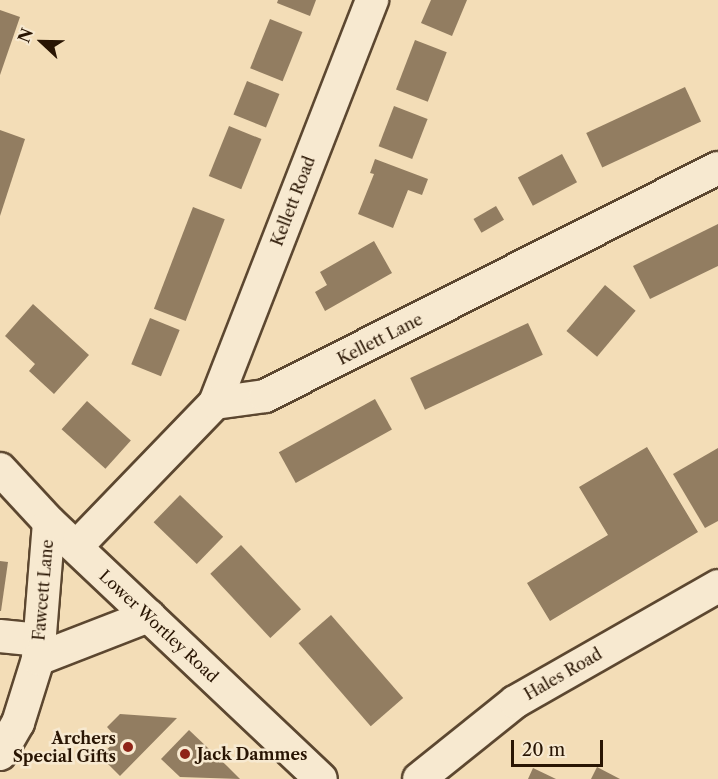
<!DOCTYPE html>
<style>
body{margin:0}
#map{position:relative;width:718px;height:779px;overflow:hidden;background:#f3ddb7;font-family:"Libre Caslon Text",serif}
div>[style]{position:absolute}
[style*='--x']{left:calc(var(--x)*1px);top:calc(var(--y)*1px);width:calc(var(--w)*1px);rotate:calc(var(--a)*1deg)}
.building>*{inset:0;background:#927d61;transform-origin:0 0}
.roads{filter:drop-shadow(2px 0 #5c4730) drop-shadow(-2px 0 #5c4730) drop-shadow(0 2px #5c4730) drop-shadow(0 -2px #5c4730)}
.minor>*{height:32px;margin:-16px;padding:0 16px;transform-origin:16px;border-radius:16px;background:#f7e9d0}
.dots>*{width:16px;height:16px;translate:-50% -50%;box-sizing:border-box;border:3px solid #f7e9d0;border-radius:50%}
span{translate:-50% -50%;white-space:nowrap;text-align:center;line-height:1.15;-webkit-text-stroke:5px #f7e9d0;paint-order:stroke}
.street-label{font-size:16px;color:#291503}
.poi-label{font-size:16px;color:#291503;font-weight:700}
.right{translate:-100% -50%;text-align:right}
.left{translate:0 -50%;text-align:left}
.north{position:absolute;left:12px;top:12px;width:60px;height:60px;-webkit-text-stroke:4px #f7e9d0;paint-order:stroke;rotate:292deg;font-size:16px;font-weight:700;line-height:24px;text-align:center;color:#291503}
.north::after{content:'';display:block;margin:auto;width:21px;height:27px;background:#291503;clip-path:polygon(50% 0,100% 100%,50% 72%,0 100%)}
.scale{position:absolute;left:511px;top:740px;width:92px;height:27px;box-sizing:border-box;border:3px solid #291503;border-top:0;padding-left:8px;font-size:18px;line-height:21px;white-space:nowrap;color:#291503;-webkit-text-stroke:4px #f7e9d0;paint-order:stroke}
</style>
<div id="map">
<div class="building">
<div style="clip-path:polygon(278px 0,316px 0,310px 16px,277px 3px)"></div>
<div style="clip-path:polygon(431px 0,467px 0,452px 36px,421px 23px)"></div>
<div style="clip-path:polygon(0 10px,20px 17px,0 75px)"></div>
<div style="left:270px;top:19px;width:35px;height:53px;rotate:22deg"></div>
<div style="left:415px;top:40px;width:34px;height:53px;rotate:21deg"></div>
<div style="left:247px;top:81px;width:35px;height:36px;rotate:22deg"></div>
<div style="left:685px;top:87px;width:38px;height:109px;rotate:65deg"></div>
<div style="left:394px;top:106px;width:36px;height:43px;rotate:21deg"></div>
<div style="left:229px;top:126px;width:35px;height:54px;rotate:22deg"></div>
<div style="clip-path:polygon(0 130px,25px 139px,0 216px)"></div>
<div style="left:562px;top:154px;width:32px;height:50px;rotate:62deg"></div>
<div style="clip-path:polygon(375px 159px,428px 179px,422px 195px,408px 190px,393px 228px,358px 214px,374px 174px,370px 173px)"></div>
<div style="left:496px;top:206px;width:16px;height:26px;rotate:60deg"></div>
<div style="left:193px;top:207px;width:34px;height:109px;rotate:21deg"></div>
<div style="clip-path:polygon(718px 224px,718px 266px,650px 299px,633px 266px)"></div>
<div style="clip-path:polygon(374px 241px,392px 273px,325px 311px,315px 292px,327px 285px,320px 272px)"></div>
<div style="left:605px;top:285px;width:40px;height:60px;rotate:40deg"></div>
<div style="clip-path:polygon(33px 304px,89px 355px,54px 394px,29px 371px,35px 364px,5px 336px)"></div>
<div style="left:150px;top:318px;width:32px;height:50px;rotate:22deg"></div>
<div style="left:528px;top:323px;width:35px;height:130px;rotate:65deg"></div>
<div style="left:375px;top:399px;width:35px;height:110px;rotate:61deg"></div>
<div style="left:87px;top:401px;width:59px;height:38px;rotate:42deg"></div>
<div style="clip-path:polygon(647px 447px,698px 532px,550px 621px,527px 583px,608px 535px,579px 487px)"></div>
<div style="clip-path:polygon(718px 448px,718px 521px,705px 528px,673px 474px)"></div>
<div style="left:180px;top:495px;width:60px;height:38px;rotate:44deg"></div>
<div style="left:241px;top:545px;width:88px;height:42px;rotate:47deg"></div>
<div style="clip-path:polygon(0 561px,8px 562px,1px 611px,0 611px)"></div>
<div style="left:331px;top:615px;width:110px;height:43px;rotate:49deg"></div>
<div style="clip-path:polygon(120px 714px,177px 718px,120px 776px,100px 756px,118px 739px,107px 727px)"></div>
<div style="clip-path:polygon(189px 730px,227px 766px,240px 779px,180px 777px,161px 759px)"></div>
<div style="clip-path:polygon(597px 767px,620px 779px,591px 779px)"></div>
<div style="clip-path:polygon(533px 768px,556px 779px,528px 779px)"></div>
</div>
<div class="roads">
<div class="minor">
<div style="--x:215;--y:403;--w:433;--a:-68.7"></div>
<div style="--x:0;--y:469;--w:72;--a:47.2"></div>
<div style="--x:49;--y:522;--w:374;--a:43.4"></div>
<div style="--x:76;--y:547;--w:200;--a:-46"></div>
<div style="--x:215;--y:403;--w:50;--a:-8"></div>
<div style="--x:265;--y:396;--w:507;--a:-26.72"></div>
<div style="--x:0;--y:636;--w:40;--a:5.7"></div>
<div style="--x:38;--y:659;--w:137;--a:-85.4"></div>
<div style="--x:0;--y:754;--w:36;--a:-60"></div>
<div style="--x:18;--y:723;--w:67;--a:-72.6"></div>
<div style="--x:38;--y:659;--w:119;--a:-21.2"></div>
<div style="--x:419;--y:779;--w:123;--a:-38.7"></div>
<div style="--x:515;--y:702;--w:234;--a:-29.7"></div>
</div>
</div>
<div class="dots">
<div style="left:128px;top:747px;background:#8f2418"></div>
<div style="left:185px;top:754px;background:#8f2418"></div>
</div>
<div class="street-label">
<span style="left:293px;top:201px;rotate:-69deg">Kellett Road</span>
<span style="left:380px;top:339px;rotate:-27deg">Kellett Lane</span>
<span style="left:43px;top:590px;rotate:-85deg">Fawcett Lane</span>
<span style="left:159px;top:626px;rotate:43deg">Lower Wortley Road</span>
<span style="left:563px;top:674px;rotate:-30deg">Hales Road</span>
</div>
<div class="poi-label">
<span class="right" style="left:116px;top:747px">Archers<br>Special Gifts</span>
<span class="left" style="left:197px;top:754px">Jack Dammes</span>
</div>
<div class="north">N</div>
<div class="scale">20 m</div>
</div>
